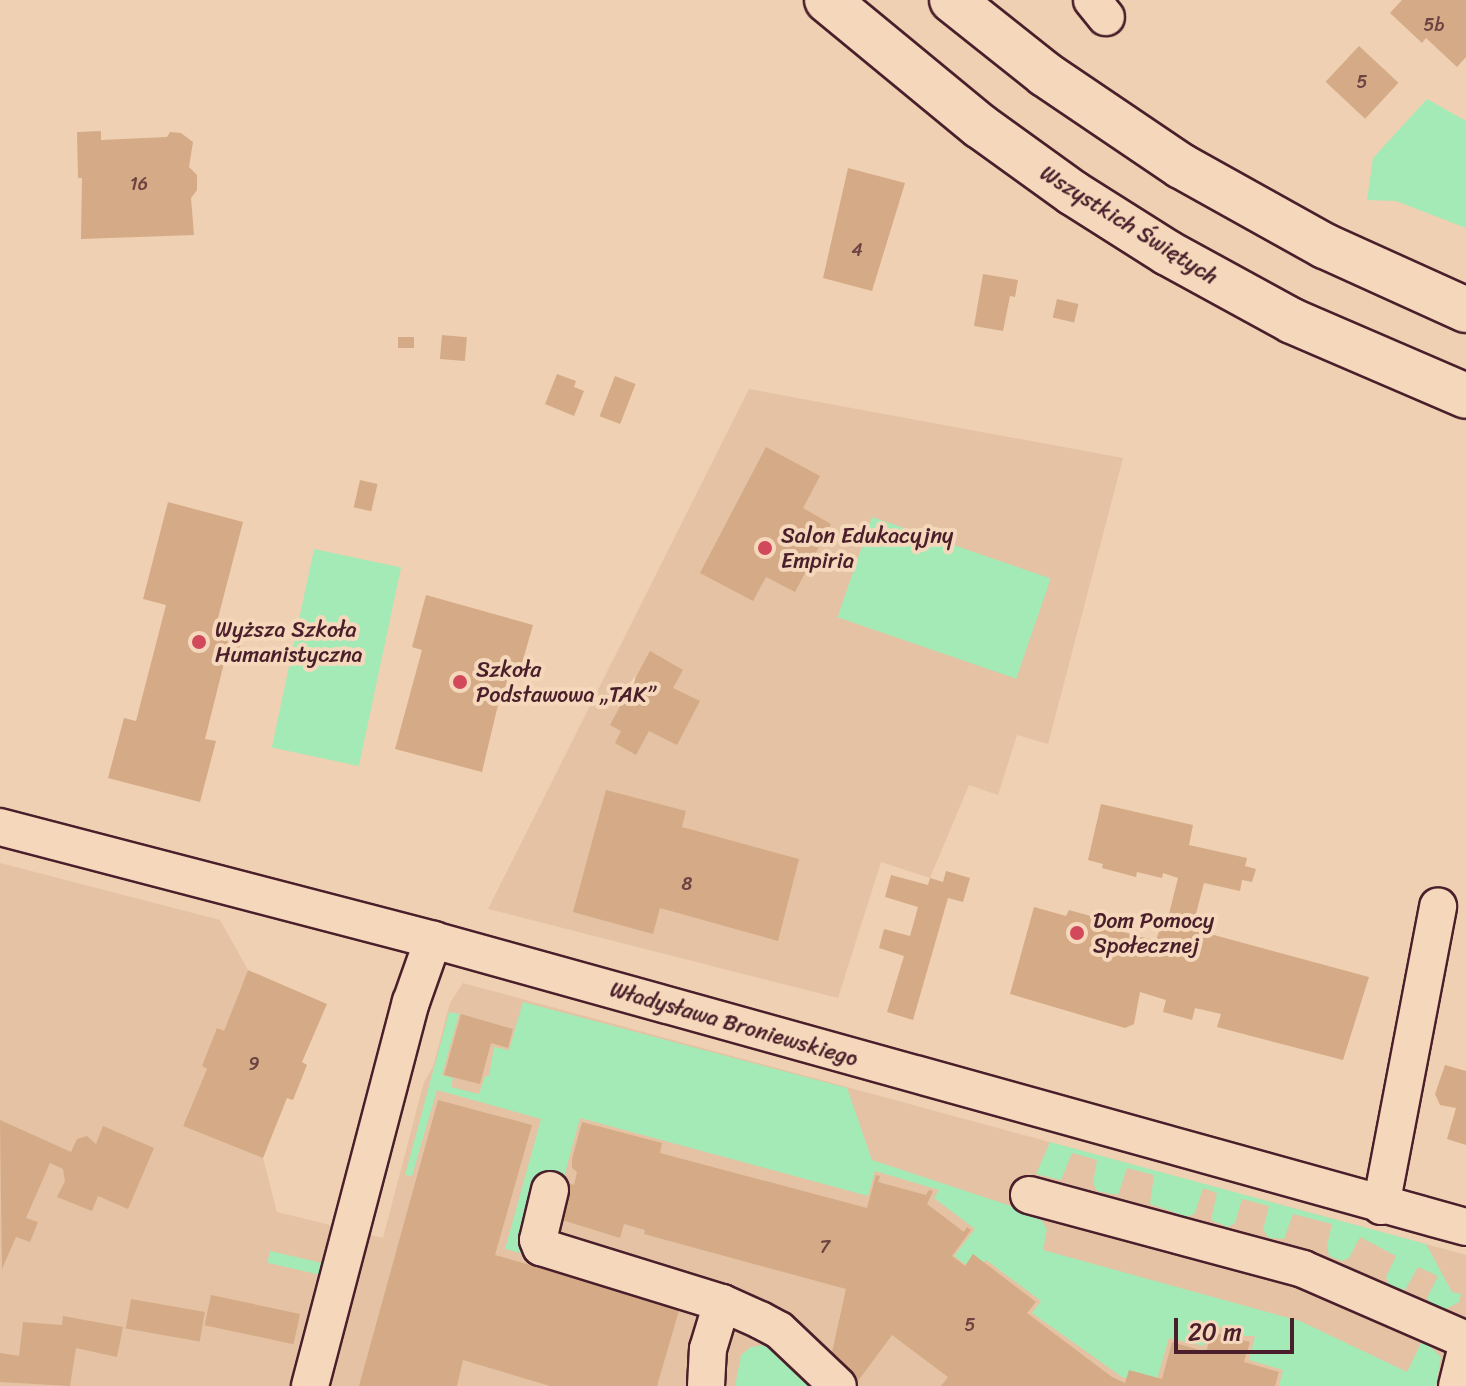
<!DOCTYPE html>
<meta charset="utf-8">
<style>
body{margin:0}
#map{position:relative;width:1466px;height:1386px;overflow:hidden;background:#efd0b2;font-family:Sriracha,sans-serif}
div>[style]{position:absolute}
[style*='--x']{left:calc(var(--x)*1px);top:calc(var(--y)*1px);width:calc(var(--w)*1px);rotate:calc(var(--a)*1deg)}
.built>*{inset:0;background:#e4c2a3}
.green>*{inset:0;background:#a4eab6;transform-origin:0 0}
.building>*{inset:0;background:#d4ab86;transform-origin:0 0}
.roads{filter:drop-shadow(2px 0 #4a1f2b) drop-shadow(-2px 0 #4a1f2b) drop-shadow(0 2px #4a1f2b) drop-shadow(0 -2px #4a1f2b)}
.minor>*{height:36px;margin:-18px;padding:0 18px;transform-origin:18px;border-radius:18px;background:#f5d8bc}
.tertiary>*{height:44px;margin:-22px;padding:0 22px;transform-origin:22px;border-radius:22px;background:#f5d8bc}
.dots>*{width:22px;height:22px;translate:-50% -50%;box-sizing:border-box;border:4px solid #f5d8bc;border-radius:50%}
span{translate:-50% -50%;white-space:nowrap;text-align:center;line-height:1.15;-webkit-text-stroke:8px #f5d8bc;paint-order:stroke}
.number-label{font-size:18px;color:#6c4242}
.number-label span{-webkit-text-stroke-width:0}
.street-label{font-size:22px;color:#4a1f2b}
.poi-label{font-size:22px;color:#4a1f2b}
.left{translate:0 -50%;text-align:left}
.scale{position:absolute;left:1174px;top:1318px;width:120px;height:36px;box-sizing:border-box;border:4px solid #4a1f2b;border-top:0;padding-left:10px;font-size:24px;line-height:28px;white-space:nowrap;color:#4a1f2b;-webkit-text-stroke:6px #f5d8bc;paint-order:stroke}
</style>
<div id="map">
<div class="built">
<div style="clip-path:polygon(749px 389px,1123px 458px,1048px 744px,1017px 735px,998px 795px,969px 785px,930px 878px,881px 862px,838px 998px,488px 909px)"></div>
<div style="clip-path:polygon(0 863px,220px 920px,248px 970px,224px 1031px,202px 1066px,207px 1069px,183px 1126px,263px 1158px,277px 1212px,383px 1238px,424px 1082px,433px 1067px,450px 1003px,463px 983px,1466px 1255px,1466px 1386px,0 1386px)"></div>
</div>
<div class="green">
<div style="clip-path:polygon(1427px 99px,1466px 121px,1466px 228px,1396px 201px,1367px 200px,1373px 158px)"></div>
<div style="left:872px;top:517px;width:189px;height:106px;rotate:19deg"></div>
<div style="left:314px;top:549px;width:89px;height:203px;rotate:12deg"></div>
<div style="clip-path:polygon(523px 1002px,847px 1088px,872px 1160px,1038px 1215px,1047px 1229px,1043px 1250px,1300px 1321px,1407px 1372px,1421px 1343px,1427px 1344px,1441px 1357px,1436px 1386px,1279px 1386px,1283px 1370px,1249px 1360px,1255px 1336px,1245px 1336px,1211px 1324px,1204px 1346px,1169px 1338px,1155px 1386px,1122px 1377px,1032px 1313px,1041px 1301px,986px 1260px,976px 1272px,954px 1256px,975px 1229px,934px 1198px,939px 1190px,875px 1171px,868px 1196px,580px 1118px,563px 1181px,566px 1182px,563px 1193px,542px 1188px,524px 1254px,505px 1249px,541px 1119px,437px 1090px,412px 1176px,405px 1175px,449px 1012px,459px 1014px,442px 1075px,453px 1078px,451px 1087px,479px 1094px,485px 1076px,489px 1076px,494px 1047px,509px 1050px)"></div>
<div style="clip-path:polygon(1050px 1142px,1426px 1244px,1452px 1292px,1461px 1294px,1459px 1302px,1446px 1309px,1431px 1304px,1427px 1298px,1438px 1276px,1418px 1267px,1405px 1290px,1389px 1285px,1386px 1277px,1396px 1256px,1360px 1237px,1349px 1258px,1342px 1261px,1329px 1256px,1327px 1245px,1332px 1224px,1293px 1214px,1284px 1239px,1269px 1238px,1263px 1230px,1269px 1206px,1242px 1199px,1235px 1223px,1228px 1227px,1211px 1220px,1217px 1193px,1203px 1188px,1195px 1213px,1188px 1217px,1150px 1204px,1154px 1175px,1127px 1168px,1118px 1195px,1097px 1191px,1093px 1183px,1097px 1160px,1072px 1153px,1061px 1180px,1036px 1174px)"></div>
<div style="left:270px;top:1251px;width:57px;height:12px;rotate:13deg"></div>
<div style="clip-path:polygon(765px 1345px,771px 1347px,814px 1386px,735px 1386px,741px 1355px,751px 1347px)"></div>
</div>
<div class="building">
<div style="clip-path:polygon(1402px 0,1466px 0,1466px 57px,1457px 67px,1426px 38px,1422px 43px,1390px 13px)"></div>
<div style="left:1359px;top:46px;width:54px;height:49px;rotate:43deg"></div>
<div style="clip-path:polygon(101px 131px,101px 140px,167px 137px,170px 132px,181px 133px,193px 142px,189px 167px,197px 175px,197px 190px,191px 198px,194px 235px,81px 239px,82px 178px,78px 178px,77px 132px)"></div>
<div style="clip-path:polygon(848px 168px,905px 183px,872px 291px,823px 278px)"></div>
<div style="clip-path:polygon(983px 274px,1018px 280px,1015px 297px,1010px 296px,1003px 331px,974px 326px)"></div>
<div style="left:1057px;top:299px;width:22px;height:19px;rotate:13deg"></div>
<div style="left:442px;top:335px;width:25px;height:24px;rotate:5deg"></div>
<div style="left:398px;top:337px;width:16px;height:11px"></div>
<div style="clip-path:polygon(557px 374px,576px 381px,574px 387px,584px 391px,574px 416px,545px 404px)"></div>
<div style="left:615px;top:376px;width:22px;height:43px;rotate:21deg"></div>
<div style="clip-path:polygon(766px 447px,820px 476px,803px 508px,831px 524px,795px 592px,766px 577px,753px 601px,700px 573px)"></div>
<div style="left:360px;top:480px;width:18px;height:28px;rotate:13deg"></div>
<div style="clip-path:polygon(168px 502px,243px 522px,218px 618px,246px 625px,236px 662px,225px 659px,205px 739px,216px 741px,200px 802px,108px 778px,124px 718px,136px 721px,166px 605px,143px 599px)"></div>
<div style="clip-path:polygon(426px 595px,533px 625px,518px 677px,509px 674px,505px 688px,502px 688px,482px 772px,395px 749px,422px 650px,412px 647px)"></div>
<div style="clip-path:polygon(650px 651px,683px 670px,673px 688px,700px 701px,677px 745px,649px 731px,636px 755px,615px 743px,621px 731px,610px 725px)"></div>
<div style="clip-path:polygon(606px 790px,686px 811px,682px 827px,799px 859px,778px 941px,660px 908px,653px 934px,573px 912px)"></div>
<div style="clip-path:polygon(1101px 804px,1193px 825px,1189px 845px,1247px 858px,1245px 866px,1256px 869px,1252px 882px,1242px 880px,1240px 891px,1204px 883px,1192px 929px,1369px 977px,1343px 1060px,1217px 1027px,1221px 1014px,1195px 1008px,1192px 1020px,1163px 1012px,1166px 1000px,1140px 992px,1134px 1024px,1125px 1028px,1010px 994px,1034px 907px,1066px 916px,1069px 910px,1105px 920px,1102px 926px,1156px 941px,1162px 921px,1167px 922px,1178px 878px,1163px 873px,1162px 878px,1137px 872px,1136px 877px,1102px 868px,1103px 864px,1088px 860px)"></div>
<div style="clip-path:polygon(946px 871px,970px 878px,963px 902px,948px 898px,913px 1020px,887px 1012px,904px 956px,879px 948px,884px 929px,910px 936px,918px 907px,885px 897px,891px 875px,928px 885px,930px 878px,943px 882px)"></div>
<div style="clip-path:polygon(248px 970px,327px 1004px,302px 1062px,307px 1065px,293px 1100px,287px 1098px,263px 1158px,183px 1126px,207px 1069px,202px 1066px,217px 1028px,224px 1031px)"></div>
<div style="clip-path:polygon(461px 1014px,513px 1029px,508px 1048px,491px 1043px,480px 1084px,444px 1075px)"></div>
<div style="clip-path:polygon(1445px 1065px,1466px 1071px,1466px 1145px,1447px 1139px,1456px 1108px,1440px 1105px,1435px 1094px)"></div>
<div style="clip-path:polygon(438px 1100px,532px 1125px,495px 1255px,680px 1307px,657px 1386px,550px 1386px,463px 1360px,457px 1386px,359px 1386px)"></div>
<div style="clip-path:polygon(0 1120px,71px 1152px,77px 1139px,87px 1136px,96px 1144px,103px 1126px,154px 1148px,128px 1209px,98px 1196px,92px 1211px,57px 1197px,65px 1181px,63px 1169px,50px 1163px,26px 1218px,38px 1222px,30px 1242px,16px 1237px,2px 1269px)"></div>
<div style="clip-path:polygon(582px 1122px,662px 1143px,660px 1153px,867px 1208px,876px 1175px,880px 1176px,878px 1182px,926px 1195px,929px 1190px,933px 1191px,927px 1204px,964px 1232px,967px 1227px,971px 1230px,952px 1256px,965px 1266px,973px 1254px,1036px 1302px,1027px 1313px,1112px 1377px,1125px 1383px,1129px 1370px,1162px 1379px,1172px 1342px,1206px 1352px,1212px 1332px,1250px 1342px,1244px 1362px,1279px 1372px,1275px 1386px,941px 1386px,948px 1377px,892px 1335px,855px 1385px,829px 1366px,846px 1289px,644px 1234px,645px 1230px,624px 1224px,620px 1238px,562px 1220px,558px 1212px,566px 1182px,574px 1185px,577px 1172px,572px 1168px,572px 1159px)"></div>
<div style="left:211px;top:1295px;width:91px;height:31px;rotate:12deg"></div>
<div style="left:131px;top:1299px;width:75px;height:30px;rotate:10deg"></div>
<div style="clip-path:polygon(63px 1316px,123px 1327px,117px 1357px,76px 1348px,70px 1386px,0 1382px,0 1353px,19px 1356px,23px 1322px,62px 1325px)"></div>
</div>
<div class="roads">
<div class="minor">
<div style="--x:1092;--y:0;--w:22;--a:51"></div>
<div style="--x:0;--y:827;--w:448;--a:14.6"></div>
<div style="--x:433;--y:940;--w:1072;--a:15.53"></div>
<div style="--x:550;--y:1190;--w:51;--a:103.5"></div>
<div style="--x:538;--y:1240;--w:8;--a:67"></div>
<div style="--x:541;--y:1247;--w:189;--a:17.2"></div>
<div style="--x:722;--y:1303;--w:42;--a:24.1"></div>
<div style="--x:760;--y:1320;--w:21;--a:28"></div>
<div style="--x:779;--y:1330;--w:81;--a:43.5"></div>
<div style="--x:1029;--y:1195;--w:284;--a:15.1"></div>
<div style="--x:1303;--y:1269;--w:178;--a:23.5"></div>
<div style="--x:1381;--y:1206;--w:305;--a:-79.2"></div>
<div style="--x:310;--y:1386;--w:397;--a:-75.3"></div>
<div style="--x:411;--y:1002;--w:66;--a:-70.5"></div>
<div style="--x:706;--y:1386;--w:37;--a:-87"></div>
<div style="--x:708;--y:1349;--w:48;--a:-73.1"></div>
<div style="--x:1457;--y:1386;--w:37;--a:-76"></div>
</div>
<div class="tertiary">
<div style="--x:827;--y:0;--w:198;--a:39.5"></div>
<div style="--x:980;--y:126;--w:115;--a:35.8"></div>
<div style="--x:1073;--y:193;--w:112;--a:32.3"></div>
<div style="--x:1168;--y:253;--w:141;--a:28.7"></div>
<div style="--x:1292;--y:321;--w:189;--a:23.3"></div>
<div style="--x:952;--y:0;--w:119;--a:38.5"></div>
<div style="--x:1045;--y:74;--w:164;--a:34.1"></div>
<div style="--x:1181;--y:166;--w:165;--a:29.1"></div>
<div style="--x:1325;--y:246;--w:155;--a:24.4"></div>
</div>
</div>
<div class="dots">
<div style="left:765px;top:548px;background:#d1495b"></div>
<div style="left:199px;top:642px;background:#d1495b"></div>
<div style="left:460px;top:682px;background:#d1495b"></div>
<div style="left:1077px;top:933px;background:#d1495b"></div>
</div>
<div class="number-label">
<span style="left:1434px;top:25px">5b</span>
<span style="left:1362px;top:82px">5</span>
<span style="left:139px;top:184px">16</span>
<span style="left:857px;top:250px">4</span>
<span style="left:687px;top:884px">8</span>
<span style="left:254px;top:1064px">9</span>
<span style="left:825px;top:1247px">7</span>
<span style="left:970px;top:1325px">5</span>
</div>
<div class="street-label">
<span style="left:1129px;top:225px;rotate:32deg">Wszystkich Świętych</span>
<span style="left:734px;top:1024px;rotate:16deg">Władysława Broniewskiego</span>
</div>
<div class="poi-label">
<span class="left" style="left:781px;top:548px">Salon Edukacyjny<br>Empiria</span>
<span class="left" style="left:215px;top:642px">Wyższa Szkoła<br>Humanistyczna</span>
<span class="left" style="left:476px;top:682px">Szkoła<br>Podstawowa „TAK”</span>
<span class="left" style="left:1093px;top:933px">Dom Pomocy<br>Społecznej</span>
</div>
<div class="scale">20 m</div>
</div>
